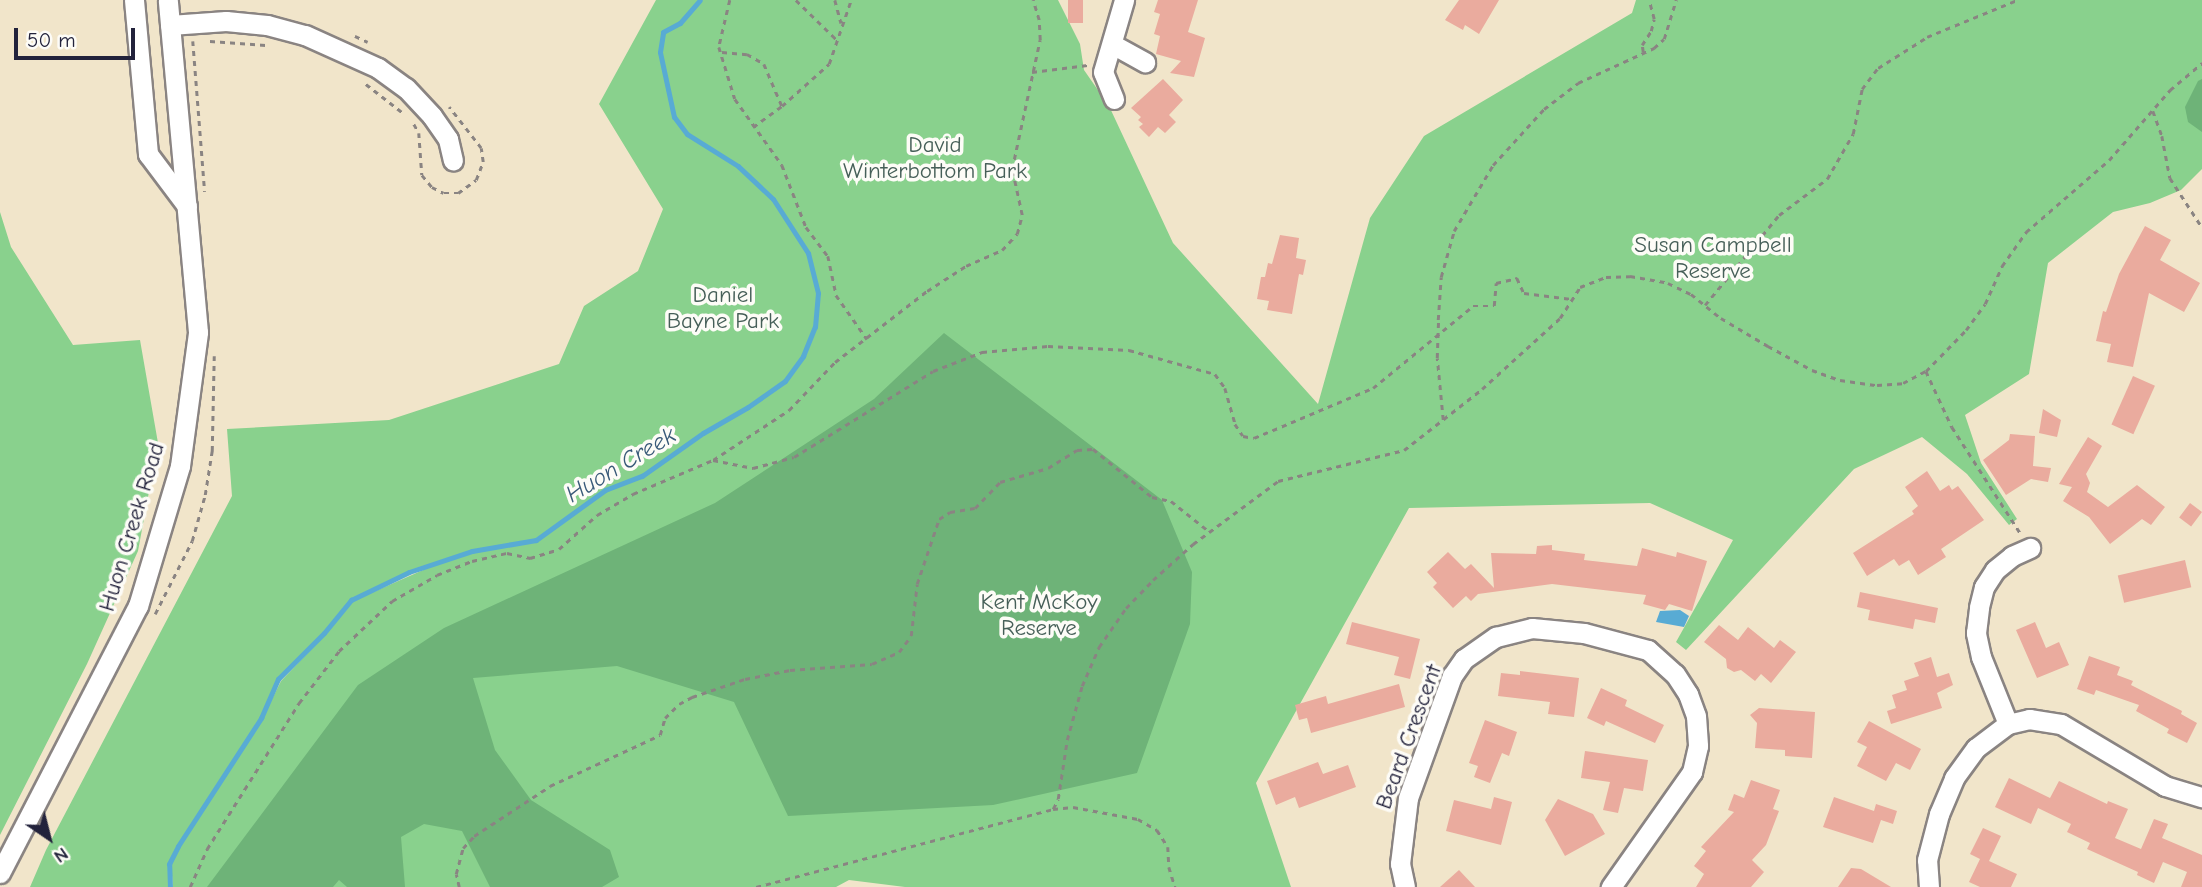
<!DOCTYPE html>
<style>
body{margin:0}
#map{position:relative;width:2202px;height:887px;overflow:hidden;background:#f1e5ca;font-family:"Comic Neue",sans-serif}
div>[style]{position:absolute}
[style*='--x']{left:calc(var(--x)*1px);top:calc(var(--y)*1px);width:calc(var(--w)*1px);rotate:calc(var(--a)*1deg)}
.green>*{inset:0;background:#89d18d}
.forest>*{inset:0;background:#6eb378}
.water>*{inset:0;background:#58abd4}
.stream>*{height:5px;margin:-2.5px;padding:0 2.5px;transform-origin:2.5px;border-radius:2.5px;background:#58abd4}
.building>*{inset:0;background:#eaab9e;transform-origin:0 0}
.path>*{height:2.5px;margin-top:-1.25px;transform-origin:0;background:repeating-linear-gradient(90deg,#8a8482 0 5px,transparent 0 10px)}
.roads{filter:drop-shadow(2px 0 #8a8482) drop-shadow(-2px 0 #8a8482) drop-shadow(0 2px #8a8482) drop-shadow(0 -2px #8a8482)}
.minor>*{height:19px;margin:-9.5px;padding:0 9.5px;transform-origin:9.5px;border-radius:9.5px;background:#fff}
span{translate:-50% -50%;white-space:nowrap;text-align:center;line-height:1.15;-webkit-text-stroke:7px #fdfcf7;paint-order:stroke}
.park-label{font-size:23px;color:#465f58}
.street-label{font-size:23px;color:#22223b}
.water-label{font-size:24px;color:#385978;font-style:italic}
.north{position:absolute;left:14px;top:803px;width:70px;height:70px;-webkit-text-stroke:5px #fdfcf7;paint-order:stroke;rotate:145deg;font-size:19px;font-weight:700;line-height:28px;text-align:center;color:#22223b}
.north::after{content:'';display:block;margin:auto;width:24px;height:32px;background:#22223b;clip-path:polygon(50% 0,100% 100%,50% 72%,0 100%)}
.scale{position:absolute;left:14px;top:28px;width:121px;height:32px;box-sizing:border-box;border:4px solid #22223b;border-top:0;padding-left:9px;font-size:21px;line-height:24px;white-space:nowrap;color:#22223b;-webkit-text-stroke:5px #fdfcf7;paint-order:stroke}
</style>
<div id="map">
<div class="green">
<div style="clip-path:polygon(656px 0,1058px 0,1080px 44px,1084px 70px,1109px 106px,1173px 243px,1318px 404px,1370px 218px,1424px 136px,1632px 13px,1636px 0,2202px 0,2202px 169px,2181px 190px,2150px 203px,2113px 212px,2048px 263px,2029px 374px,1965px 415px,1981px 463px,2017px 519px,2009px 525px,1967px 474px,1922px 437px,1854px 469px,1686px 650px,1676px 642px,1733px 540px,1650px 503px,1409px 508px,1256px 783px,1291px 887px,905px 887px,849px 880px,836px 887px,173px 887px,171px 864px,179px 848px,262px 719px,281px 681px,326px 634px,353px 601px,439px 563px,409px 572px,351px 600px,324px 633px,278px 679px,261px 718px,178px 846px,169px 864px,170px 887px,30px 887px,46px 850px,232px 496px,227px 429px,389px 420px,559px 364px,584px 306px,638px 271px,663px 209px,599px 104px)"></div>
<div style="clip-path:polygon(0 212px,11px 247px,73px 345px,140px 340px,158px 443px,138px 551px,87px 664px,0 835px)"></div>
</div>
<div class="forest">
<div style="clip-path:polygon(2202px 79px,2202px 132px,2188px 122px,2185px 107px,2198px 81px)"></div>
<div style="clip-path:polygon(944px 333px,1162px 500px,1192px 572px,1190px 624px,1137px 773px,993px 805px,788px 816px,734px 702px,617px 666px,473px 678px,495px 750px,531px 800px,610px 850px,619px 877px,602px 887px,490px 887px,462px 831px,424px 824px,401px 837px,405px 887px,347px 887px,339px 880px,333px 887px,207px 887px,358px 685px,444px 628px,715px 503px,874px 399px)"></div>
</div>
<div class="water">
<div style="clip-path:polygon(1680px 610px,1689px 616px,1684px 627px,1656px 622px,1660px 611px)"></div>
</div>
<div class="stream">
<div style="--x:170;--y:887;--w:23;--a:-92"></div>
<div style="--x:169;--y:864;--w:20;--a:-63"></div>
<div style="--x:178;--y:846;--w:153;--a:-57"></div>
<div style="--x:261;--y:718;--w:43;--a:-66.4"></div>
<div style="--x:278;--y:679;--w:65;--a:-45"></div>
<div style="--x:324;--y:633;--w:43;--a:-50.7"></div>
<div style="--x:351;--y:600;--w:64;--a:-25.8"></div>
<div style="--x:409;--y:572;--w:66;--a:-18.4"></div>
<div style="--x:472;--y:551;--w:65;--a:-9.8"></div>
<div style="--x:536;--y:540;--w:85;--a:-35.9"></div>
<div style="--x:605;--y:490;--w:40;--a:-21"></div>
<div style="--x:642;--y:476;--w:75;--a:-35.2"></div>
<div style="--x:703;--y:433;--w:52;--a:-30"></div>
<div style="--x:748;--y:407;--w:45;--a:-35.1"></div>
<div style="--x:785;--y:381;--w:31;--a:-54"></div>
<div style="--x:803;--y:356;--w:31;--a:-68"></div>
<div style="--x:815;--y:327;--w:34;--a:-85"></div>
<div style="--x:818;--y:293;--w:41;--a:-104"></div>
<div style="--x:808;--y:253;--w:64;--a:-122.9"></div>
<div style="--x:773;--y:199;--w:48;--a:-136.7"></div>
<div style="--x:738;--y:166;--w:60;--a:-147.9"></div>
<div style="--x:687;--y:134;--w:21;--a:-127"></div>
<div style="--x:674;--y:117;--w:66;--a:-102.2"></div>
<div style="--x:660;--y:52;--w:20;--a:-81"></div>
<div style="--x:663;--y:32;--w:19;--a:-28"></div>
<div style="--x:680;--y:23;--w:30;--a:-49"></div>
</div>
<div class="building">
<div style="left:1068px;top:0;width:15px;height:23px"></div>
<div style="clip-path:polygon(1158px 0,1198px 0,1188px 32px,1205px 38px,1194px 77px,1170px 73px,1181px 61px,1156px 54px,1160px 36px,1154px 34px,1160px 14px,1154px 12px)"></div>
<div style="clip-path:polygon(1459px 0,1499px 0,1479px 34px,1465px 25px,1463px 30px,1445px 20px)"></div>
<div style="clip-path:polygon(1163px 79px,1183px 100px,1169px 115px,1176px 122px,1165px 133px,1158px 127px,1149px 137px,1139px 127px,1143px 124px,1138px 120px,1141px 117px,1131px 108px)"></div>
<div style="clip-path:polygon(2145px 226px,2171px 240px,2160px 260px,2200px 283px,2184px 312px,2149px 293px,2133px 367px,2107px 362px,2111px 344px,2096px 341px,2103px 311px,2106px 312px,2119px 274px)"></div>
<div style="clip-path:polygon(1280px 235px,1299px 238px,1296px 258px,1306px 260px,1303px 275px,1299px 274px,1292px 314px,1267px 310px,1269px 301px,1257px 299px,1261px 277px,1265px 277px,1268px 263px,1272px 264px)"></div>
<div style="left:2133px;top:376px;width:24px;height:53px;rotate:24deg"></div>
<div style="clip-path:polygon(2043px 409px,2061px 420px,2057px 437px,2039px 433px)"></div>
<div style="clip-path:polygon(2010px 434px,2035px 436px,2033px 466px,2051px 468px,2048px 482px,2031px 479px,2006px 495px,1983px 460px,2009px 440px)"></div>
<div style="clip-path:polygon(2088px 437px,2102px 446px,2086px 474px,2090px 483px,2087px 492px,2108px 507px,2137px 485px,2165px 507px,2151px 525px,2142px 519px,2110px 544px,2089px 517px,2063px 501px,2072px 487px,2059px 484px)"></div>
<div style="clip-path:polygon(1927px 471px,1940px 491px,1949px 485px,1952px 490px,1958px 486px,1984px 520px,1941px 549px,1946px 557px,1918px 575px,1909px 560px,1899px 566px,1894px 559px,1867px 576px,1853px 553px,1914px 514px,1912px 511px,1918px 506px,1905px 487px)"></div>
<div style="left:2190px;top:503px;width:15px;height:18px;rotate:37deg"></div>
<div style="clip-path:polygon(1552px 545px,1552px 550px,1585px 554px,1584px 560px,1637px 566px,1642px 548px,1676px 557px,1677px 552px,1707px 561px,1692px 611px,1669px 604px,1665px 610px,1643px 604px,1646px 595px,1552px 584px,1478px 594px,1471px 601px,1466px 596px,1453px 608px,1433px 587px,1437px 583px,1427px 572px,1448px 552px,1465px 569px,1471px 564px,1494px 588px,1491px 553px,1536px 554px,1537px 546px)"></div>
<div style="left:2185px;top:560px;width:28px;height:69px;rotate:77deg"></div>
<div style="clip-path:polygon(1860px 592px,1938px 608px,1935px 623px,1915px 619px,1913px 629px,1868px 620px,1870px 610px,1857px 607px)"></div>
<div style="clip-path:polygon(1352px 622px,1420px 639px,1410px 679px,1394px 675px,1399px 657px,1346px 644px)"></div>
<div style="clip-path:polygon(2035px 622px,2046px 648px,2059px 642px,2069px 665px,2037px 678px,2016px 630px)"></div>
<div style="clip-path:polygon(1719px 625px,1738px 640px,1748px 627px,1774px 648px,1780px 640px,1796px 652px,1771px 683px,1761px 674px,1755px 681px,1741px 670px,1734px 672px,1727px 668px,1726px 659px,1704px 642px)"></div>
<div style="clip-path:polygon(2089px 656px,2120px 667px,2117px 675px,2133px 681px,2131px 685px,2182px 711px,2181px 714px,2197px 723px,2187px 743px,2167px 733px,2169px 729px,2136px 711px,2139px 705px,2096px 690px,2094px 695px,2077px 689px)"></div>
<div style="clip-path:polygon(1931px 657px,1937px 677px,1949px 673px,1953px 685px,1937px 693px,1942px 708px,1891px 724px,1887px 711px,1896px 708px,1892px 695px,1907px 690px,1904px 681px,1919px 676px,1914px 663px)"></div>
<div style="clip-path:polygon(1520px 671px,1579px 678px,1574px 717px,1548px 714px,1550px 702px,1498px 696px,1501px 673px,1520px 675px)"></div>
<div style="clip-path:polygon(1399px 684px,1405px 707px,1311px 733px,1307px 718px,1299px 720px,1295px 705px,1326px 696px,1328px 704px)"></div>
<div style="clip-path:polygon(1601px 688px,1627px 700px,1625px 706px,1664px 725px,1655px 743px,1606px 721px,1604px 726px,1587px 718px)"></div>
<div style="clip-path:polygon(1759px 708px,1815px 712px,1812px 758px,1785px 756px,1785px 750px,1755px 748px,1757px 723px,1750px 715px)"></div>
<div style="clip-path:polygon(1485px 720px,1517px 732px,1509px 756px,1502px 753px,1490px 783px,1474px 777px,1478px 766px,1469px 763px)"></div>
<div style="clip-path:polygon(1869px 721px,1921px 749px,1910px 770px,1896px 763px,1886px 781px,1857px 766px,1867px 747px,1857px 742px)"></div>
<div style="clip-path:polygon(1585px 751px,1648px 760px,1643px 791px,1624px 788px,1618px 813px,1603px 810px,1610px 782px,1581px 778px)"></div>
<div style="clip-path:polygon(1318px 762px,1323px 774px,1348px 765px,1356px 787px,1299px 808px,1295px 797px,1276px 805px,1267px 781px)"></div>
<div style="clip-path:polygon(2009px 778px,2050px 798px,2059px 781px,2107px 804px,2108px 801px,2128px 809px,2115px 838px,2141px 849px,2154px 819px,2168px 824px,2162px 838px,2202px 855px,2202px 887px,2181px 887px,2187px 872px,2163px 862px,2154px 883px,2137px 875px,2138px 872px,2087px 849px,2090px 843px,2067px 832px,2071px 824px,2038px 808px,2031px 824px,1995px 807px)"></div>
<div style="clip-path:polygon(1751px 780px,1780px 790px,1773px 809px,1779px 811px,1766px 845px,1752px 860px,1764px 872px,1751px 887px,1696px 887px,1704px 874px,1694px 866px,1706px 851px,1701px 847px,1734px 812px,1728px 810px,1734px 794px,1744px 798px)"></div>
<div style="clip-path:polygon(1494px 797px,1512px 802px,1501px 845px,1446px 831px,1454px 800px,1491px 809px)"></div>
<div style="clip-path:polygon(1834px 797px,1874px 811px,1876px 804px,1897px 811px,1893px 824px,1881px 820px,1873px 843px,1823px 827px)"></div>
<div style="clip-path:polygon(1558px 799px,1593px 814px,1605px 834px,1565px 856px,1545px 820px)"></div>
<div style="clip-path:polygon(1983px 828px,2001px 836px,1989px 861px,2017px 874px,2011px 887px,1980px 887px,1969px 882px,1980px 859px,1970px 854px)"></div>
<div style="clip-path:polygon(1851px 868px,1861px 869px,1891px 887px,1838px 887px)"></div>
<div style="clip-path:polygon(1459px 870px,1475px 887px,1440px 887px)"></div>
</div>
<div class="path">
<div style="--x:730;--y:0;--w:48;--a:103.2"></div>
<div style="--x:719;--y:47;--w:54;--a:72.9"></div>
<div style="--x:735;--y:99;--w:81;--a:54.5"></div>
<div style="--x:782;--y:165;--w:66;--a:68.8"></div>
<div style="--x:806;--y:227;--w:36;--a:53"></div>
<div style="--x:828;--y:256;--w:40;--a:78"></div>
<div style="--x:836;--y:295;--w:54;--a:54.8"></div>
<div style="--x:796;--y:0;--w:56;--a:44.3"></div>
<div style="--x:835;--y:0;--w:24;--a:75"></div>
<div style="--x:355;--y:36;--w:14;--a:25"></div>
<div style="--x:193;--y:41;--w:151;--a:85.5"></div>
<div style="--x:210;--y:41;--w:56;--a:4.1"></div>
<div style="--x:722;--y:52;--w:25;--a:5"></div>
<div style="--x:747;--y:54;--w:20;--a:30"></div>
<div style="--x:764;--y:64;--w:46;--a:66.8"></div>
<div style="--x:1643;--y:52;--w:7;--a:-98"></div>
<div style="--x:1642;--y:45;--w:17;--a:-57"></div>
<div style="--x:1651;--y:31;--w:12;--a:-76"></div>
<div style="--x:1654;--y:19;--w:20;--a:-105"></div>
<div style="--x:1032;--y:72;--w:56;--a:-7.1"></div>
<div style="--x:366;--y:84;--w:46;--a:37.9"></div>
<div style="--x:2153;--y:111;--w:27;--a:70"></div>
<div style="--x:2162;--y:136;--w:43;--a:79.2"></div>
<div style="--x:2170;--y:178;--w:59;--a:56.9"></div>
<div style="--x:414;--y:124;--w:10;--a:61"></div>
<div style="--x:419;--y:133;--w:42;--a:85.9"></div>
<div style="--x:422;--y:175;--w:16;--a:50"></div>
<div style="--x:432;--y:187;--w:13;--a:27"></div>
<div style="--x:444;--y:193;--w:14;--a:0"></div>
<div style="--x:458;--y:193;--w:22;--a:-36"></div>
<div style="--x:476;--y:180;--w:19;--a:-69"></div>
<div style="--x:483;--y:162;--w:14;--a:-98"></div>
<div style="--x:481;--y:148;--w:52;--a:-128"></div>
<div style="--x:753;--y:127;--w:36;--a:-36"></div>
<div style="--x:782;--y:106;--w:63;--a:-41.8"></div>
<div style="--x:829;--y:64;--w:68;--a:-71"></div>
<div style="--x:1705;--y:305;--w:117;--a:-50.6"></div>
<div style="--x:1779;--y:215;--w:60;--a:-36.9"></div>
<div style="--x:1827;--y:179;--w:52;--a:-60"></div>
<div style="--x:1853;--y:134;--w:46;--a:-78.7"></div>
<div style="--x:1862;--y:89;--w:26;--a:-53"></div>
<div style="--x:1878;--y:68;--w:58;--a:-32.3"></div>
<div style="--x:1927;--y:37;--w:97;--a:-22.3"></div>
<div style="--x:1926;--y:371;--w:62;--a:65.1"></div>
<div style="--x:1952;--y:427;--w:127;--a:57.2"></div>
<div style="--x:1443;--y:420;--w:62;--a:-95.5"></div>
<div style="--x:1437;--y:358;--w:38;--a:-88"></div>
<div style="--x:1438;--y:320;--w:43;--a:-86"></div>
<div style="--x:1441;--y:277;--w:48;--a:-74.2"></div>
<div style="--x:1454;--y:231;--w:77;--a:-59.4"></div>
<div style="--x:1493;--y:165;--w:76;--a:-47.7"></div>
<div style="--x:1544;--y:109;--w:43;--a:-37.4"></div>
<div style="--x:1578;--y:83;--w:84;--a:-24.7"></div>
<div style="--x:1654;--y:48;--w:13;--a:-42"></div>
<div style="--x:1664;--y:39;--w:41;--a:-72.9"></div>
<div style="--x:713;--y:460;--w:41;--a:11.3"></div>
<div style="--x:753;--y:468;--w:42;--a:-15"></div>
<div style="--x:794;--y:457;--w:163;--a:-31.7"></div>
<div style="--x:933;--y:371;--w:53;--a:-21.2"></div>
<div style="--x:982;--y:352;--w:66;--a:-5.2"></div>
<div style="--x:1048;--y:346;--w:81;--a:2.8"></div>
<div style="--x:1129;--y:350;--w:89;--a:15.6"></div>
<div style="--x:1215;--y:374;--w:17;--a:54"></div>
<div style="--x:1225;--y:388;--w:37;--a:74"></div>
<div style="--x:1235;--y:424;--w:14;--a:56"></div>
<div style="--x:1243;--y:436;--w:11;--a:10"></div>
<div style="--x:1254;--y:438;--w:129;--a:-22.8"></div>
<div style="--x:1373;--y:388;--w:129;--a:-39.4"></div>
<div style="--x:1473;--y:306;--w:21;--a:0"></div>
<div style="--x:1494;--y:306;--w:23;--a:-85"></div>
<div style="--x:1496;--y:283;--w:22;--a:-13"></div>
<div style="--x:1517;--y:278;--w:17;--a:65"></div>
<div style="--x:1524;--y:293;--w:48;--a:7.1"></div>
<div style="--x:155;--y:614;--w:82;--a:-63.1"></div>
<div style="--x:192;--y:541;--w:48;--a:-74.2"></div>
<div style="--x:205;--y:495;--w:45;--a:-81"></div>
<div style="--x:212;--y:451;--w:95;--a:-88.8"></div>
<div style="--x:1053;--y:809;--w:20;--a:-6"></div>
<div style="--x:1073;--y:807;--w:66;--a:10.5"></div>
<div style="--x:1138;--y:819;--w:22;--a:30"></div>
<div style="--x:1157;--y:830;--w:20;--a:57"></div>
<div style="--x:1168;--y:847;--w:20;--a:87"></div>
<div style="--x:1169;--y:867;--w:21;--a:73"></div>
<div style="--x:190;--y:887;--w:42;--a:-65.9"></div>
<div style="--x:207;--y:849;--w:173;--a:-57.8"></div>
<div style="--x:299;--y:703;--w:66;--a:-52.4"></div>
<div style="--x:339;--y:651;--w:73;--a:-43.3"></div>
<div style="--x:392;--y:601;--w:52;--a:-30"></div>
<div style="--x:437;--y:575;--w:38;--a:-22"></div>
<div style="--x:472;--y:561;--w:36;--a:-13"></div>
<div style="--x:507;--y:553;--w:24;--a:12"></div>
<div style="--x:530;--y:558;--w:30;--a:-17"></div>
<div style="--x:559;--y:549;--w:51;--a:-41.8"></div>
<div style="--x:597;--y:515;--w:42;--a:-30.3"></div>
<div style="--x:633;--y:494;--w:87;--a:-23"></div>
<div style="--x:713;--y:460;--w:91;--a:-33.3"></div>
<div style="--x:789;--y:410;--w:66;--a:-46.2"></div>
<div style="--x:835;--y:362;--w:116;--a:-37.7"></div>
<div style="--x:927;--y:291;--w:46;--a:-32.7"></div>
<div style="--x:966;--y:266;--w:39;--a:-24"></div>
<div style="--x:1002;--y:250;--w:22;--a:-47"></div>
<div style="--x:1017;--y:234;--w:20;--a:-75"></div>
<div style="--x:1022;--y:215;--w:47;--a:-102.3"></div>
<div style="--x:1012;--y:169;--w:132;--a:-77.8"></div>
<div style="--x:1040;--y:40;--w:20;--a:-93"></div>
<div style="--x:1039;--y:20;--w:21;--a:-107"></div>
<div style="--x:459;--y:887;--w:13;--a:-103"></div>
<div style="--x:456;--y:874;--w:27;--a:-75"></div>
<div style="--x:463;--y:848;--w:16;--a:-47"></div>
<div style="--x:474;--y:836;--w:91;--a:-33.3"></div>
<div style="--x:550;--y:786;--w:121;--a:-24.9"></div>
<div style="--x:660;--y:735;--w:18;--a:-74"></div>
<div style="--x:665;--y:718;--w:20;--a:-45"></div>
<div style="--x:679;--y:704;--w:15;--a:-28"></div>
<div style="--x:692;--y:697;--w:56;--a:-18.8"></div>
<div style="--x:745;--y:679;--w:46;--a:-11.3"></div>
<div style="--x:790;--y:670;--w:82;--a:-4.2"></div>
<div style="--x:872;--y:664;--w:30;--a:-24"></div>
<div style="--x:899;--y:652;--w:20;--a:-53"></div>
<div style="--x:911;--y:636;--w:52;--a:-83.4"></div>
<div style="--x:917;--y:584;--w:69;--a:-71.3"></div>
<div style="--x:939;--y:519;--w:13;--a:-32"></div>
<div style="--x:950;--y:512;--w:25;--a:-9"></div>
<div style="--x:975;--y:508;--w:36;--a:-46"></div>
<div style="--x:1000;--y:482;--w:50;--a:-16.3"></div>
<div style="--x:1048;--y:468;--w:34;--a:-32"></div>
<div style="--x:1077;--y:450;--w:16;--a:-4"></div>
<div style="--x:1093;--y:449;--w:76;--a:39.1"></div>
<div style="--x:1152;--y:497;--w:19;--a:12"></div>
<div style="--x:1171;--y:501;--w:50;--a:38.5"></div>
<div style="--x:756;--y:887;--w:307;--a:-14.7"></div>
<div style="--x:1053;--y:809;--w:11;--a:-63"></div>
<div style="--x:1058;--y:799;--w:60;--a:-81.3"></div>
<div style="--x:1067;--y:740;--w:56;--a:-74.5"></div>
<div style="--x:1082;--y:686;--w:43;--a:-66.4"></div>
<div style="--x:1099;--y:647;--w:47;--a:-55.3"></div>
<div style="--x:1126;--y:608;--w:39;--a:-46"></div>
<div style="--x:1153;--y:580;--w:54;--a:-42"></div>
<div style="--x:1193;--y:544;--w:106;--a:-36.5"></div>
<div style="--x:1278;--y:481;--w:130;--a:-13.8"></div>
<div style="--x:1404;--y:450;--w:99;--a:-38"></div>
<div style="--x:1482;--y:389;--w:105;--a:-42.3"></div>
<div style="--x:1560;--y:318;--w:37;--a:-57"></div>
<div style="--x:1580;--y:287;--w:28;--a:-21"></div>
<div style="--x:1606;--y:277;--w:24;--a:-2"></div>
<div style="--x:1630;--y:276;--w:39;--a:10"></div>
<div style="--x:1668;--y:283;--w:25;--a:26"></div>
<div style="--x:1691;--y:294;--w:38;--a:39"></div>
<div style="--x:1721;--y:318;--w:55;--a:30.8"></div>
<div style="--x:1768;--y:346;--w:50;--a:28.6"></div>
<div style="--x:1812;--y:370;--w:30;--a:20"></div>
<div style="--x:1840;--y:380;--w:37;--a:8"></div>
<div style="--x:1877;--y:385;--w:26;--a:-4"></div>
<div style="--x:1903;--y:383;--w:26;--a:-28"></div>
<div style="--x:1926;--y:371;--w:57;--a:-45.7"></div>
<div style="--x:1966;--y:330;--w:32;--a:-54"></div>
<div style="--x:1985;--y:304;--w:42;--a:-65.9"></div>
<div style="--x:2002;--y:266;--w:42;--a:-54.8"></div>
<div style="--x:2026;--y:232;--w:110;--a:-40.9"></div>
<div style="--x:2109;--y:160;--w:93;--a:-48.9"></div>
<div style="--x:2170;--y:90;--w:42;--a:-40.2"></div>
</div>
<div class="roads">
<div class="minor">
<div style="--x:134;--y:0;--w:155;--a:84.8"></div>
<div style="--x:148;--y:154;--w:65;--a:53.1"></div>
<div style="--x:170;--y:25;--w:56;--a:-4.1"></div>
<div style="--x:226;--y:21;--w:41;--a:5.6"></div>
<div style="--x:267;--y:25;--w:39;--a:15"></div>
<div style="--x:305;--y:35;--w:80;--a:24.3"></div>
<div style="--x:378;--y:68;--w:34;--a:36"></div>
<div style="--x:406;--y:88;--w:38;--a:47"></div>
<div style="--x:432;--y:116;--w:28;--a:55"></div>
<div style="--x:448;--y:139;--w:22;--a:77"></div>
<div style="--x:1112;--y:44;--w:38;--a:29"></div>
<div style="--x:1114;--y:99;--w:29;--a:-112"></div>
<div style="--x:1103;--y:72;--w:75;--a:-73.7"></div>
<div style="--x:2008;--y:724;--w:72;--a:-111.9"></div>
<div style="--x:1981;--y:657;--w:25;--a:-102"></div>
<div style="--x:1976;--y:633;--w:26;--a:-83"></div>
<div style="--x:1979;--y:607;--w:21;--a:-76"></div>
<div style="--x:1984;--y:587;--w:20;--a:-57"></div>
<div style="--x:1995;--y:570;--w:22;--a:-39"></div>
<div style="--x:2012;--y:556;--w:20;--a:-24"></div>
<div style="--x:0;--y:873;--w:301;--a:-62.7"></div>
<div style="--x:138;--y:606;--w:146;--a:-73.3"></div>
<div style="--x:180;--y:466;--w:135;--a:-82.3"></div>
<div style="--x:198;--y:332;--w:333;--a:-95.2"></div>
<div style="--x:1405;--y:887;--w:24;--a:-102"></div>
<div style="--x:1400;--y:864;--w:66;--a:-83.1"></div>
<div style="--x:1408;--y:798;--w:130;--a:-70.2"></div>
<div style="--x:1452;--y:676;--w:21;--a:-55"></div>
<div style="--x:1464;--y:659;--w:39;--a:-35"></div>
<div style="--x:1496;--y:637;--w:37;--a:-14"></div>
<div style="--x:1532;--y:628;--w:52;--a:5.5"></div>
<div style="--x:1584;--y:633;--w:66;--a:14.9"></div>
<div style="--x:1648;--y:650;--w:36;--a:42"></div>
<div style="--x:1675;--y:674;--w:24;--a:57"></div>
<div style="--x:1688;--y:694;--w:23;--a:70"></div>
<div style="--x:1696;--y:716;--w:30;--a:86"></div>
<div style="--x:1698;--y:746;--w:27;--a:103"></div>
<div style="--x:1692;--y:772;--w:141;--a:125.2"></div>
<div style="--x:1929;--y:887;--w:27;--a:-94"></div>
<div style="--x:1927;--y:860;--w:48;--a:-75.4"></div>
<div style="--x:1939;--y:814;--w:39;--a:-67"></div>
<div style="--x:1954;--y:778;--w:37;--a:-54"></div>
<div style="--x:1976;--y:748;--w:40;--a:-37"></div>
<div style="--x:2008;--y:724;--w:22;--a:-13"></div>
<div style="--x:2029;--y:719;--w:32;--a:9"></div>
<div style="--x:2061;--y:724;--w:121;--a:30.8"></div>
<div style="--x:2165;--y:786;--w:39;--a:17"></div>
</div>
</div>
<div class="park-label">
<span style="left:935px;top:158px">David<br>Winterbottom Park</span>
<span style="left:1713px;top:258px">Susan Campbell<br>Reserve</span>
<span style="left:723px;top:308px">Daniel<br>Bayne Park</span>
<span style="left:1039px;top:615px">Kent McKoy<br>Reserve</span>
</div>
<div class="street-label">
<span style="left:132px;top:527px;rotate:-73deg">Huon Creek Road</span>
<span style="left:1409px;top:737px;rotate:-70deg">Beard Crescent</span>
</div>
<div class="water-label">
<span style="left:621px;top:465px;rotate:-31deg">Huon Creek</span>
</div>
<div class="north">N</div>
<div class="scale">50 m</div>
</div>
